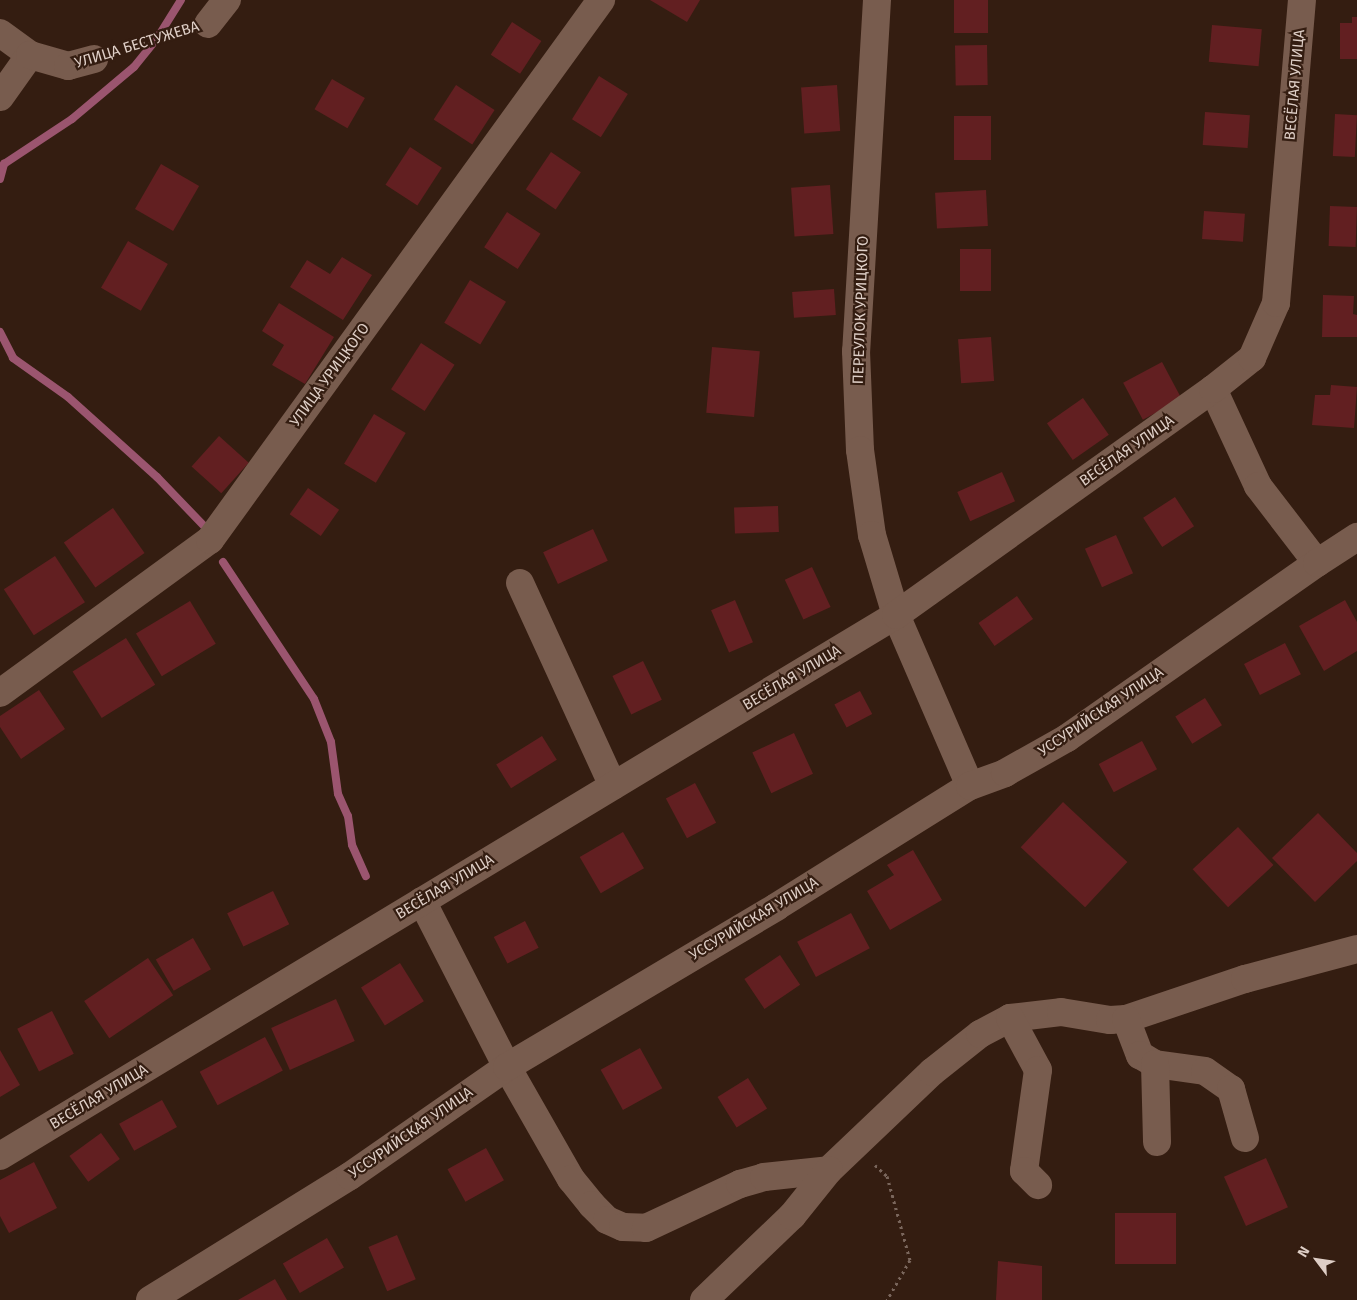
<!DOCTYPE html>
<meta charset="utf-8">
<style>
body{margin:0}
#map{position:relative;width:1357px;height:1300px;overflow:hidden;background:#341d11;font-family:"Fira Sans",sans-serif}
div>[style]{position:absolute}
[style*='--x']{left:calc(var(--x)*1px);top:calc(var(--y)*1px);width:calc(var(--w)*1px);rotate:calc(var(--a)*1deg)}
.stream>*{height:8px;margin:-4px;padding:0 4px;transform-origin:4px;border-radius:4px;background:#9b556f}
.building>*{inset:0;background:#621f21;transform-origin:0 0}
.path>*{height:3px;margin-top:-1.5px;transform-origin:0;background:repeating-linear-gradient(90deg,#7a665c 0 2.5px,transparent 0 6.5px)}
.minor>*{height:28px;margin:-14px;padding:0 14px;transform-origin:14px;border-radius:14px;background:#785c4e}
span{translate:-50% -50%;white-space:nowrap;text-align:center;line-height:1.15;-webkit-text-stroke:4.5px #341d11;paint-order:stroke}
.street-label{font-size:15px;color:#decec6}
.north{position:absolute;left:1292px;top:1235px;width:50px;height:50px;-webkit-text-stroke:4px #341d11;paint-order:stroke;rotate:301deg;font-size:14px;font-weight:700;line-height:20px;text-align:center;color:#decec6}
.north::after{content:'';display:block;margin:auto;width:18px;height:22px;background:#decec6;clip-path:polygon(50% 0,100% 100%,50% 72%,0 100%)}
</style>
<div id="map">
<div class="stream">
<div style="--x:0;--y:179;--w:16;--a:-75"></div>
<div style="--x:4;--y:164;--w:82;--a:-33.5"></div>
<div style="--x:72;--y:119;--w:81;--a:-40"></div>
<div style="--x:134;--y:67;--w:35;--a:-51"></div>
<div style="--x:156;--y:40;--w:47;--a:-58"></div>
<div style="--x:0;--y:332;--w:29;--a:63"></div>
<div style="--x:13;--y:358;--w:67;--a:35.3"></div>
<div style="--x:68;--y:397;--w:120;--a:42"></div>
<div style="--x:157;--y:477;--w:68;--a:46.2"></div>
<div style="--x:223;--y:562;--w:164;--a:56.4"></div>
<div style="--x:314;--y:699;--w:46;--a:68.4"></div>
<div style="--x:331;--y:742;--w:52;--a:82.3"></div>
<div style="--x:338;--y:794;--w:24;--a:66"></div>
<div style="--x:348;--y:816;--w:29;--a:82"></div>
<div style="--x:352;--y:845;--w:34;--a:66"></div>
</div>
<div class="building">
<div style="clip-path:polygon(650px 0,700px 0,687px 22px)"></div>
<div style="left:954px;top:0;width:34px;height:33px"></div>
<div style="clip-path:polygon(1352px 17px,1357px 17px,1357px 59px,1340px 59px,1340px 23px,1352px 23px)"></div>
<div style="left:512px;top:22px;width:35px;height:39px;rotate:33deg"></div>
<div style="left:1212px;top:25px;width:50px;height:37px;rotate:5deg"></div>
<div style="left:987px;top:45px;width:40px;height:32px;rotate:89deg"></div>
<div style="left:599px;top:76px;width:34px;height:51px;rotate:32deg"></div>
<div style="left:332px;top:79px;width:38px;height:35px;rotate:30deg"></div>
<div style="left:456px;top:85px;width:46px;height:41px;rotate:33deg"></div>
<div style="left:837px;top:85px;width:46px;height:36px;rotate:86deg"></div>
<div style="left:1205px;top:112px;width:45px;height:33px;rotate:4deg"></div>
<div style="left:1335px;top:114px;width:22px;height:42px;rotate:3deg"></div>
<div style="left:954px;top:116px;width:37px;height:44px"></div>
<div style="left:410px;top:147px;width:38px;height:45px;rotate:33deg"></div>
<div style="left:551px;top:152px;width:36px;height:45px;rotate:34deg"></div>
<div style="left:161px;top:164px;width:44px;height:52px;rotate:30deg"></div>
<div style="left:830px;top:185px;width:49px;height:39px;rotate:86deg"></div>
<div style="left:986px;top:190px;width:36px;height:51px;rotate:87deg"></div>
<div style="left:1330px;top:206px;width:27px;height:40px;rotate:2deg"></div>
<div style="left:1204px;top:211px;width:41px;height:28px;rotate:4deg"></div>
<div style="left:507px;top:212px;width:40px;height:42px;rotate:33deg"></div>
<div style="left:128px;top:241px;width:46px;height:54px;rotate:30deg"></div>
<div style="left:960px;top:249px;width:31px;height:42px"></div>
<div style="clip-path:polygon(342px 257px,372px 275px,343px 320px,290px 287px,307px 260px,330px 274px)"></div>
<div style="left:470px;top:280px;width:42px;height:50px;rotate:31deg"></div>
<div style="left:834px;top:289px;width:26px;height:42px;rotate:86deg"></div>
<div style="clip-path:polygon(1323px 295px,1354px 296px,1353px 314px,1357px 315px,1357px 337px,1322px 337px)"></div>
<div style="clip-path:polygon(279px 303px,334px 337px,305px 384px,272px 365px,284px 345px,262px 331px)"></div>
<div style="left:991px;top:337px;width:44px;height:33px;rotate:86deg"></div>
<div style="left:421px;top:343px;width:40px;height:55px;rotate:33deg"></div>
<div style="left:712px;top:347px;width:48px;height:66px;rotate:5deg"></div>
<div style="left:1162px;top:362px;width:42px;height:44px;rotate:62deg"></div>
<div style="clip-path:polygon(1331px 385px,1357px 387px,1354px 428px,1312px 425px,1315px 395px,1330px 395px)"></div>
<div style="left:1083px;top:398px;width:45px;height:44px;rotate:55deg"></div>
<div style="left:374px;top:414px;width:37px;height:58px;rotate:31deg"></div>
<div style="left:219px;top:436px;width:40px;height:41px;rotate:42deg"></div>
<div style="left:1002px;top:472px;width:32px;height:49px;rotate:66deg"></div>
<div style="left:308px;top:488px;width:38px;height:32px;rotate:35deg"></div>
<div style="left:1175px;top:497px;width:35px;height:38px;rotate:57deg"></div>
<div style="left:778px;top:506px;width:26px;height:44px;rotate:88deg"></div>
<div style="left:113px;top:508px;width:55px;height:60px;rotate:55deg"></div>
<div style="left:593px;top:529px;width:35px;height:55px;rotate:65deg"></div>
<div style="left:1116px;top:535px;width:42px;height:34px;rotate:66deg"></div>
<div style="left:55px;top:556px;width:55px;height:61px;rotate:57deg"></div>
<div style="left:812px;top:567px;width:44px;height:30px;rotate:65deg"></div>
<div style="left:1017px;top:596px;width:28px;height:47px;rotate:55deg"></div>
<div style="left:735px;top:600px;width:46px;height:26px;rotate:67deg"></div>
<div style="clip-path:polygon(1345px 600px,1357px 622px,1357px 651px,1324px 671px,1299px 626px)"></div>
<div style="left:190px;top:601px;width:50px;height:63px;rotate:59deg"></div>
<div style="left:126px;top:638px;width:55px;height:63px;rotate:58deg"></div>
<div style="left:1285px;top:643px;width:35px;height:46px;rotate:63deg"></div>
<div style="left:643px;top:661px;width:43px;height:34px;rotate:64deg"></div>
<div style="clip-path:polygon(39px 690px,65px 729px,21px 759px,0 727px,0 716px)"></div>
<div style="left:860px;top:691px;width:26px;height:29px;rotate:62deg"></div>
<div style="left:1205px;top:698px;width:32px;height:35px;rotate:58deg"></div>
<div style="left:794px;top:733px;width:45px;height:46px;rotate:65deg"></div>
<div style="left:542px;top:736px;width:28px;height:54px;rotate:58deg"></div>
<div style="left:1142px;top:741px;width:32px;height:49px;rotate:62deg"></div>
<div style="left:695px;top:783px;width:45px;height:33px;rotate:62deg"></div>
<div style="left:1063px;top:802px;width:88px;height:62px;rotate:43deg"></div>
<div style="clip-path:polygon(1318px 813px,1357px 853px,1357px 861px,1315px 902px,1272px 858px)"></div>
<div style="left:1238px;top:827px;width:52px;height:62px;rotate:47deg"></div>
<div style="left:623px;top:832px;width:42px;height:50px;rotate:60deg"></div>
<div style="clip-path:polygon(913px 850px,942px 900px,890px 930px,867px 891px,894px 875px,887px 865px)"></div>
<div style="left:273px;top:891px;width:37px;height:51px;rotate:64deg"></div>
<div style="left:851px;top:913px;width:40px;height:61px;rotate:62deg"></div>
<div style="left:525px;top:921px;width:30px;height:35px;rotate:63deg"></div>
<div style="left:193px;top:938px;width:36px;height:43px;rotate:60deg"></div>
<div style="left:780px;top:955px;width:36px;height:43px;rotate:56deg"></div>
<div style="left:148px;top:958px;width:45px;height:77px;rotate:56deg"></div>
<div style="left:400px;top:963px;width:45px;height:46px;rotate:58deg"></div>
<div style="left:336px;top:999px;width:46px;height:71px;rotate:66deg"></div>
<div style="left:52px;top:1011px;width:48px;height:39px;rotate:63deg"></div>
<div style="left:265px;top:1037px;width:38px;height:74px;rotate:62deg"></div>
<div style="left:640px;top:1048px;width:46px;height:45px;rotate:61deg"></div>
<div style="clip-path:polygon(0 1050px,20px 1085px,0 1097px)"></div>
<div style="left:748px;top:1078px;width:36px;height:36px;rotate:58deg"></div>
<div style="left:162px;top:1100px;width:31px;height:49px;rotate:61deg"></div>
<div style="left:101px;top:1133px;width:32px;height:39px;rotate:54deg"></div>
<div style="left:486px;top:1148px;width:37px;height:44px;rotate:61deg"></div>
<div style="left:1266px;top:1158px;width:54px;height:46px;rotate:66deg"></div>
<div style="clip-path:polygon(34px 1162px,57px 1208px,9px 1233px,0 1216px,0 1180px)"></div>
<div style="left:1176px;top:1213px;width:51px;height:61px;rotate:90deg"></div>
<div style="left:397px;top:1235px;width:48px;height:31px;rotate:67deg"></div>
<div style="left:327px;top:1238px;width:34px;height:51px;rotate:60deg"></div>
<div style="clip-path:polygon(998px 1261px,1042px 1266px,1042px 1300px,996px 1300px)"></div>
<div style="clip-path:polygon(275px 1279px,287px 1300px,238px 1300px)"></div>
</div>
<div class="path">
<div style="--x:118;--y:51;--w:69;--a:-16.9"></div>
<div style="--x:875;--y:1165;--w:16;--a:43"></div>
<div style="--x:887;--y:1176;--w:87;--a:74.7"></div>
<div style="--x:910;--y:1260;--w:46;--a:119.9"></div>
</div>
<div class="minor">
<div style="--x:877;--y:0;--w:352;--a:93.4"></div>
<div style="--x:856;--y:351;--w:99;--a:87.7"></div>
<div style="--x:860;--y:450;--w:86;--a:82"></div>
<div style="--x:872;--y:535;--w:84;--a:73.3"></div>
<div style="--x:896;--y:615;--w:186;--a:66.6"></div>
<div style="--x:208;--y:24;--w:31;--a:-52"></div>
<div style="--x:0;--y:33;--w:37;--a:36"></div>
<div style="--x:0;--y:97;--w:52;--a:-54.5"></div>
<div style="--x:30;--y:55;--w:40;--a:16"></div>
<div style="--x:68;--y:66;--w:27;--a:-15"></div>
<div style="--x:1213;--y:389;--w:107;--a:65.1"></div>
<div style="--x:1258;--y:486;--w:97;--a:52.5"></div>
<div style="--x:520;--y:583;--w:223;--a:65.4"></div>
<div style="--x:0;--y:693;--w:260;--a:-36.1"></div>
<div style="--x:210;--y:540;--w:667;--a:-54.09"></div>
<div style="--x:422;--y:901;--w:186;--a:62.9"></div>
<div style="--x:507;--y:1067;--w:129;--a:60.3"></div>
<div style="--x:571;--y:1179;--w:33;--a:51"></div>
<div style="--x:592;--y:1205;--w:21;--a:45"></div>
<div style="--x:607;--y:1220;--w:17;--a:24"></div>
<div style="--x:623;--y:1227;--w:23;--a:2"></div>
<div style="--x:646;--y:1228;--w:104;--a:-25.1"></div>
<div style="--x:740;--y:1184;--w:25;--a:-16"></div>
<div style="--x:764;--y:1177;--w:65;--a:-6.1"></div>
<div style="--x:829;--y:1170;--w:142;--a:-43.6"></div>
<div style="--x:932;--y:1072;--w:61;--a:-38.4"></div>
<div style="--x:980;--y:1034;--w:34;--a:-28"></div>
<div style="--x:1010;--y:1018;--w:51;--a:-6.7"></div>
<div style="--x:1061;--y:1012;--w:50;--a:9.3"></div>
<div style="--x:1110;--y:1020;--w:16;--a:-4"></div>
<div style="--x:1126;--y:1019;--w:126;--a:-18.6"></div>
<div style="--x:1245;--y:979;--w:116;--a:-15"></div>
<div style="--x:1010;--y:1018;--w:59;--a:61.7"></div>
<div style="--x:1038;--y:1070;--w:102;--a:97.9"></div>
<div style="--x:1024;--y:1171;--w:20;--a:45"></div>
<div style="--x:1126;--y:1019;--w:39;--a:69"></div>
<div style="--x:1140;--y:1055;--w:17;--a:31"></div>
<div style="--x:1155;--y:1064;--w:50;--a:8"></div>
<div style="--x:1205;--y:1071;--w:32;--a:35"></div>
<div style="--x:1231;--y:1089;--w:51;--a:74.1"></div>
<div style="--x:1155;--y:1064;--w:78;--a:88.5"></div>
<div style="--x:0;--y:1156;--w:1047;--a:-31.12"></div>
<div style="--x:896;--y:615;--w:389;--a:-35.5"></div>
<div style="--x:1213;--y:389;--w:50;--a:-38.5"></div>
<div style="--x:1252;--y:358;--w:60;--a:-66.4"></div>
<div style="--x:1276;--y:303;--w:304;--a:-85.1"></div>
<div style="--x:150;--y:1300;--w:235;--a:-31.8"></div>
<div style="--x:350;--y:1176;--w:191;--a:-34.8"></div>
<div style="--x:507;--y:1067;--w:313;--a:-30.7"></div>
<div style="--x:776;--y:907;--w:229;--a:-32"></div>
<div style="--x:970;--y:786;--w:37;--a:-20"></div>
<div style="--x:1005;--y:773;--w:71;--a:-29.4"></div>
<div style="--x:1067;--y:738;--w:305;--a:-35"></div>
<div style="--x:1317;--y:563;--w:48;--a:-33"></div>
<div style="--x:704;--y:1300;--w:122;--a:-43.7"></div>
<div style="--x:792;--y:1216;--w:59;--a:-51.2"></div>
</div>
<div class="street-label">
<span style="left:137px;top:45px;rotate:-17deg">УЛИЦА БЕСТУЖЕВА</span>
<span style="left:1295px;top:85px;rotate:-85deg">ВЕСЁЛАЯ УЛИЦА</span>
<span style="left:861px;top:310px;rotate:-88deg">ПЕРЕУЛОК УРИЦКОГО</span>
<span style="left:330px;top:375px;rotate:-54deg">УЛИЦА УРИЦКОГО</span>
<span style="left:1127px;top:451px;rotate:-35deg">ВЕСЁЛАЯ УЛИЦА</span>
<span style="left:792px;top:678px;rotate:-31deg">ВЕСЁЛАЯ УЛИЦА</span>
<span style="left:1101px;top:712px;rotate:-34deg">УССУРИЙСКАЯ УЛИЦА</span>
<span style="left:445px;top:887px;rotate:-31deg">ВЕСЁЛАЯ УЛИЦА</span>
<span style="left:754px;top:919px;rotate:-31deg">УССУРИЙСКАЯ УЛИЦА</span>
<span style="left:99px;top:1097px;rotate:-31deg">ВЕСЁЛАЯ УЛИЦА</span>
<span style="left:411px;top:1133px;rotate:-35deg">УССУРИЙСКАЯ УЛИЦА</span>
</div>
<div class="north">N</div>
</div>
